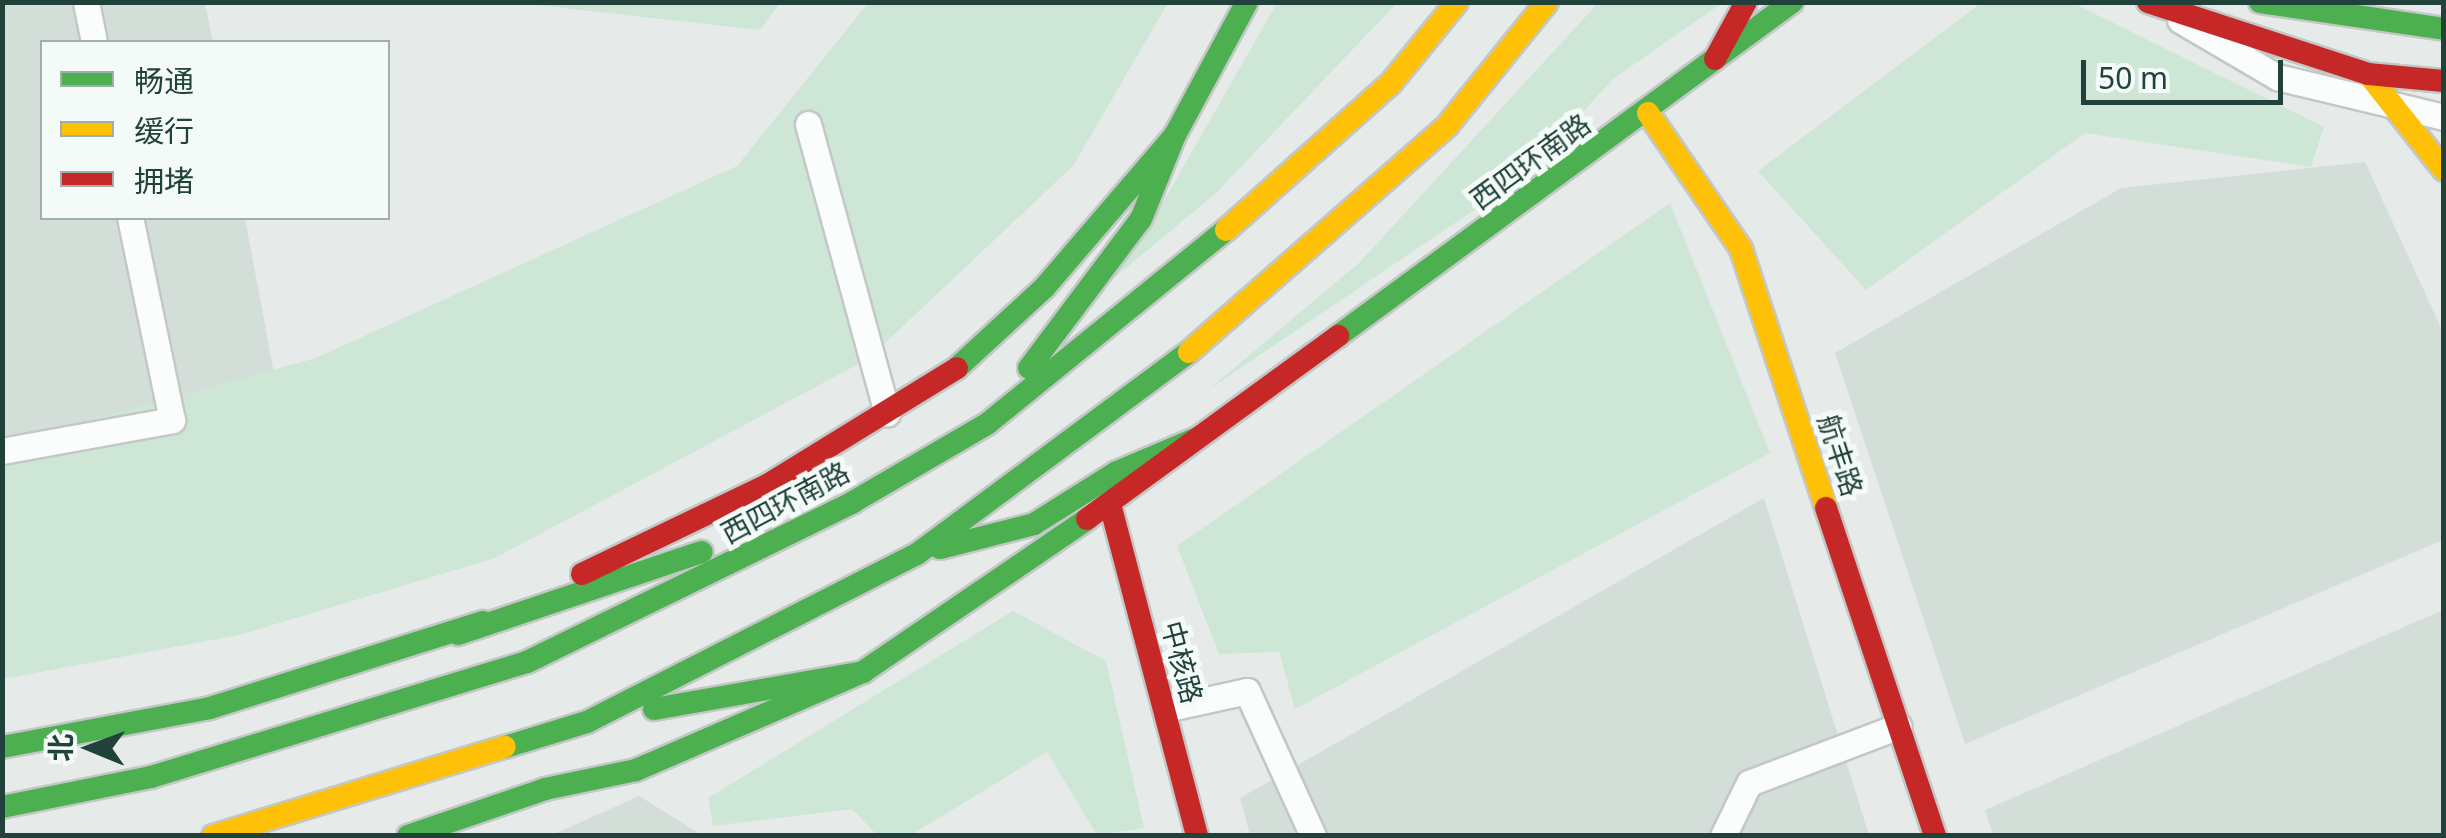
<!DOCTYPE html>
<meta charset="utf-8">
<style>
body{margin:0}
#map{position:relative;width:2446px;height:838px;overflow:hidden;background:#e6ebe9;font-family:"Noto Sans","Noto Sans SC",sans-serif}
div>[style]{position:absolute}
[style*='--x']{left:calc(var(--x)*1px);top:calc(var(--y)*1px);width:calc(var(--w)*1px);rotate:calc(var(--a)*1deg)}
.built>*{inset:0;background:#d3ded9}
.green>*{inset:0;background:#cee6d6}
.roads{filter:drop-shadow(2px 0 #c3c8c6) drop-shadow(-2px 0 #c3c8c6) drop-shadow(0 2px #c3c8c6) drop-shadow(0 -2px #c3c8c6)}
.street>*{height:25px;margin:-12.5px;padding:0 12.5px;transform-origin:12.5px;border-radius:12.5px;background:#fbfcfc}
.fast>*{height:22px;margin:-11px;padding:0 11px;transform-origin:11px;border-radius:11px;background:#4caf50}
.slow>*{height:22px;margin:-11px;padding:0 11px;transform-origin:11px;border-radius:11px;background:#ffc107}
.jam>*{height:22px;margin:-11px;padding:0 11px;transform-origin:11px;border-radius:11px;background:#c62828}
span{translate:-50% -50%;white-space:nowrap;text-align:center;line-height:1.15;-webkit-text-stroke:10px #f4faf7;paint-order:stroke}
.street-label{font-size:28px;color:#20423a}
.frame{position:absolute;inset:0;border:5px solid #20423a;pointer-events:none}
.legend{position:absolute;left:40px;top:40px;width:350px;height:180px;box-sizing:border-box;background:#f4faf7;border:2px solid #9fb0ab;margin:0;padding:12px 18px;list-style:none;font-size:30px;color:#20423a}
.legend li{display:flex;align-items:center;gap:20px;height:50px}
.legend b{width:50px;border:2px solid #9fb0ab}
.north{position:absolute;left:40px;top:698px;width:100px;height:100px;-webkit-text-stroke:8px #f4faf7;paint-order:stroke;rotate:271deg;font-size:28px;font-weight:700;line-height:40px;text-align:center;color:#20423a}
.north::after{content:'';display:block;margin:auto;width:35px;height:45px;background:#20423a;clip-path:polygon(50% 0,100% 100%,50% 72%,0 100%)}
.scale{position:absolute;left:2081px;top:60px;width:202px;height:45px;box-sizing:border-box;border:5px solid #20423a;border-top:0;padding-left:12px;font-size:30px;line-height:35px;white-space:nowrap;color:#20423a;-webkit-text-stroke:8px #f4faf7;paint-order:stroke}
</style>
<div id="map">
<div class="built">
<div style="clip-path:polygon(3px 3px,205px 3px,213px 42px,42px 42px,42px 218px,245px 218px,282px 416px,3px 465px)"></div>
<div style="clip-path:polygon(2365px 162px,2443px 332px,2443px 540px,1965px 744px,1835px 353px,2121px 188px)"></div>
<div style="clip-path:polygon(1764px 498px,1869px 835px,1250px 835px,1240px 798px)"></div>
<div style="clip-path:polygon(2443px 610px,2443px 835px,1993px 835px,1985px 810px)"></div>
<div style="clip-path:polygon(639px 796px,702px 835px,552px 835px)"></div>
</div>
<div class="green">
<div style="clip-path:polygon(518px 3px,780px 3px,760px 30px)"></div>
<div style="clip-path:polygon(868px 3px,1168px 3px,1073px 166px,868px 359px,495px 558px,239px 635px,3px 679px,3px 444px,316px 358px,737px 166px)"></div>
<div style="clip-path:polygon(1277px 3px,1397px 3px,1215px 194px,1090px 298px,1154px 218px)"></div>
<div style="clip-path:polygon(1598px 3px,1722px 3px,1613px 79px,1523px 177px,1208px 390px,1359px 263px)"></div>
<div style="clip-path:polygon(1981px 3px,2073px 3px,2324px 127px,2311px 167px,2085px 133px,1866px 290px,1758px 171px)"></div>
<div style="clip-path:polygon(1670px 203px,1770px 453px,1295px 709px,1279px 652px,1219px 654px,1177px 546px)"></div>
<div style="clip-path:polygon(1013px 611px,1106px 661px,1144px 828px,1097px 835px,1047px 752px,911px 835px,877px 835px,852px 809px,713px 826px,708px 798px)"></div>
</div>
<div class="roads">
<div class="street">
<div style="--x:86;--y:2;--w:41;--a:78.7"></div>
<div style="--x:2180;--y:20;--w:113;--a:30.4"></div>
<div style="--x:2277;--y:77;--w:172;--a:13.5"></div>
<div style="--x:808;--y:124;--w:300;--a:74.7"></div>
<div style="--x:2;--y:451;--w:173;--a:-10.3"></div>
<div style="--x:172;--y:420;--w:206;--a:-101.7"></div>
<div style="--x:1165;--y:709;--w:84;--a:-12.4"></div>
<div style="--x:1247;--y:691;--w:159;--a:65.5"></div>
<div style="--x:1723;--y:836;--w:59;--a:-63.9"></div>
<div style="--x:1749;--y:783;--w:160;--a:-20.8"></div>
</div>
<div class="fast">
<div style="--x:2260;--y:2;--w:186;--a:8.3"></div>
<div style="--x:1338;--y:336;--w:564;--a:-36.34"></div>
<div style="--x:957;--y:368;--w:118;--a:-42.6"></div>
<div style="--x:1044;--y:288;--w:201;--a:-49.4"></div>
<div style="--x:1175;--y:135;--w:151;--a:-61.6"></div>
<div style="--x:1029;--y:368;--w:186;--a:-53.1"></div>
<div style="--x:1141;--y:219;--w:91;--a:-68"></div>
<div style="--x:940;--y:548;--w:97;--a:-14.3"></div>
<div style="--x:1034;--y:524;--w:98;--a:-32.1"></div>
<div style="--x:1117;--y:472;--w:85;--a:-22.9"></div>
<div style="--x:458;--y:634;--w:257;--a:-18.6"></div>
<div style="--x:654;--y:709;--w:212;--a:-10"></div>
<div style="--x:2;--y:747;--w:212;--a:-10.6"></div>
<div style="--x:210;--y:708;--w:286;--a:-17.5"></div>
<div style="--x:505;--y:747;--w:86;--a:-17"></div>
<div style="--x:587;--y:722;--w:370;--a:-27"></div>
<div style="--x:917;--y:554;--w:339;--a:-36.6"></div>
<div style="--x:2;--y:807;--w:152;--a:-11.4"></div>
<div style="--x:151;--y:777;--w:393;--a:-17"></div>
<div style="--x:527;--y:662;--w:363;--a:-26.1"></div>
<div style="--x:853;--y:502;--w:155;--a:-30.2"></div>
<div style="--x:987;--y:424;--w:308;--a:-39.1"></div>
<div style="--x:408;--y:836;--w:145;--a:-18.9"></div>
<div style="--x:545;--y:789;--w:93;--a:-11.8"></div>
<div style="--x:636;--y:770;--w:247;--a:-23.4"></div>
<div style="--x:863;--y:672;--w:271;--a:-34.3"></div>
</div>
<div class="slow">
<div style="--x:2368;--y:74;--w:122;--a:51.6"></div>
<div style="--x:1648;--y:113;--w:165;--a:55.6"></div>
<div style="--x:1741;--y:249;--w:273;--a:71.8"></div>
<div style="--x:1226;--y:230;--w:221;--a:-41.7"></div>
<div style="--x:1391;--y:83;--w:104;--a:-50.8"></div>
<div style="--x:1189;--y:352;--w:343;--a:-41.2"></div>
<div style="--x:1447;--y:126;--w:159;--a:-51.1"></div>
<div style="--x:213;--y:836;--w:305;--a:-17"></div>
</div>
<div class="jam">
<div style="--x:2148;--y:2;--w:231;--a:18.1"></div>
<div style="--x:2368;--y:74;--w:76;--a:5.3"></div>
<div style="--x:1715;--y:59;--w:65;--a:-61.5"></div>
<div style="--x:1110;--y:504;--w:343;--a:75.3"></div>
<div style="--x:1826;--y:508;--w:346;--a:71.6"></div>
<div style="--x:1087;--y:519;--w:311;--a:-36.1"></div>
<div style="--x:582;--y:574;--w:205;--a:-25.7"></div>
<div style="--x:767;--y:485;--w:223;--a:-31.6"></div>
</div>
</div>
<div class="street-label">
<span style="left:1530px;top:161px;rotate:-36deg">西四环南路</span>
<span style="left:1841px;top:455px;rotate:72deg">航丰路</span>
<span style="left:785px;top:502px;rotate:-28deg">西四环南路</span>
<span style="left:1183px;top:662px;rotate:75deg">中核路</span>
</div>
<div class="frame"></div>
<ul class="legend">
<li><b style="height:12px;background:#4caf50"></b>畅通</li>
<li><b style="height:12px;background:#ffc107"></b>缓行</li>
<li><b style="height:12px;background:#c62828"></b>拥堵</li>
</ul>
<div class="north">北</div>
<div class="scale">50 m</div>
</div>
